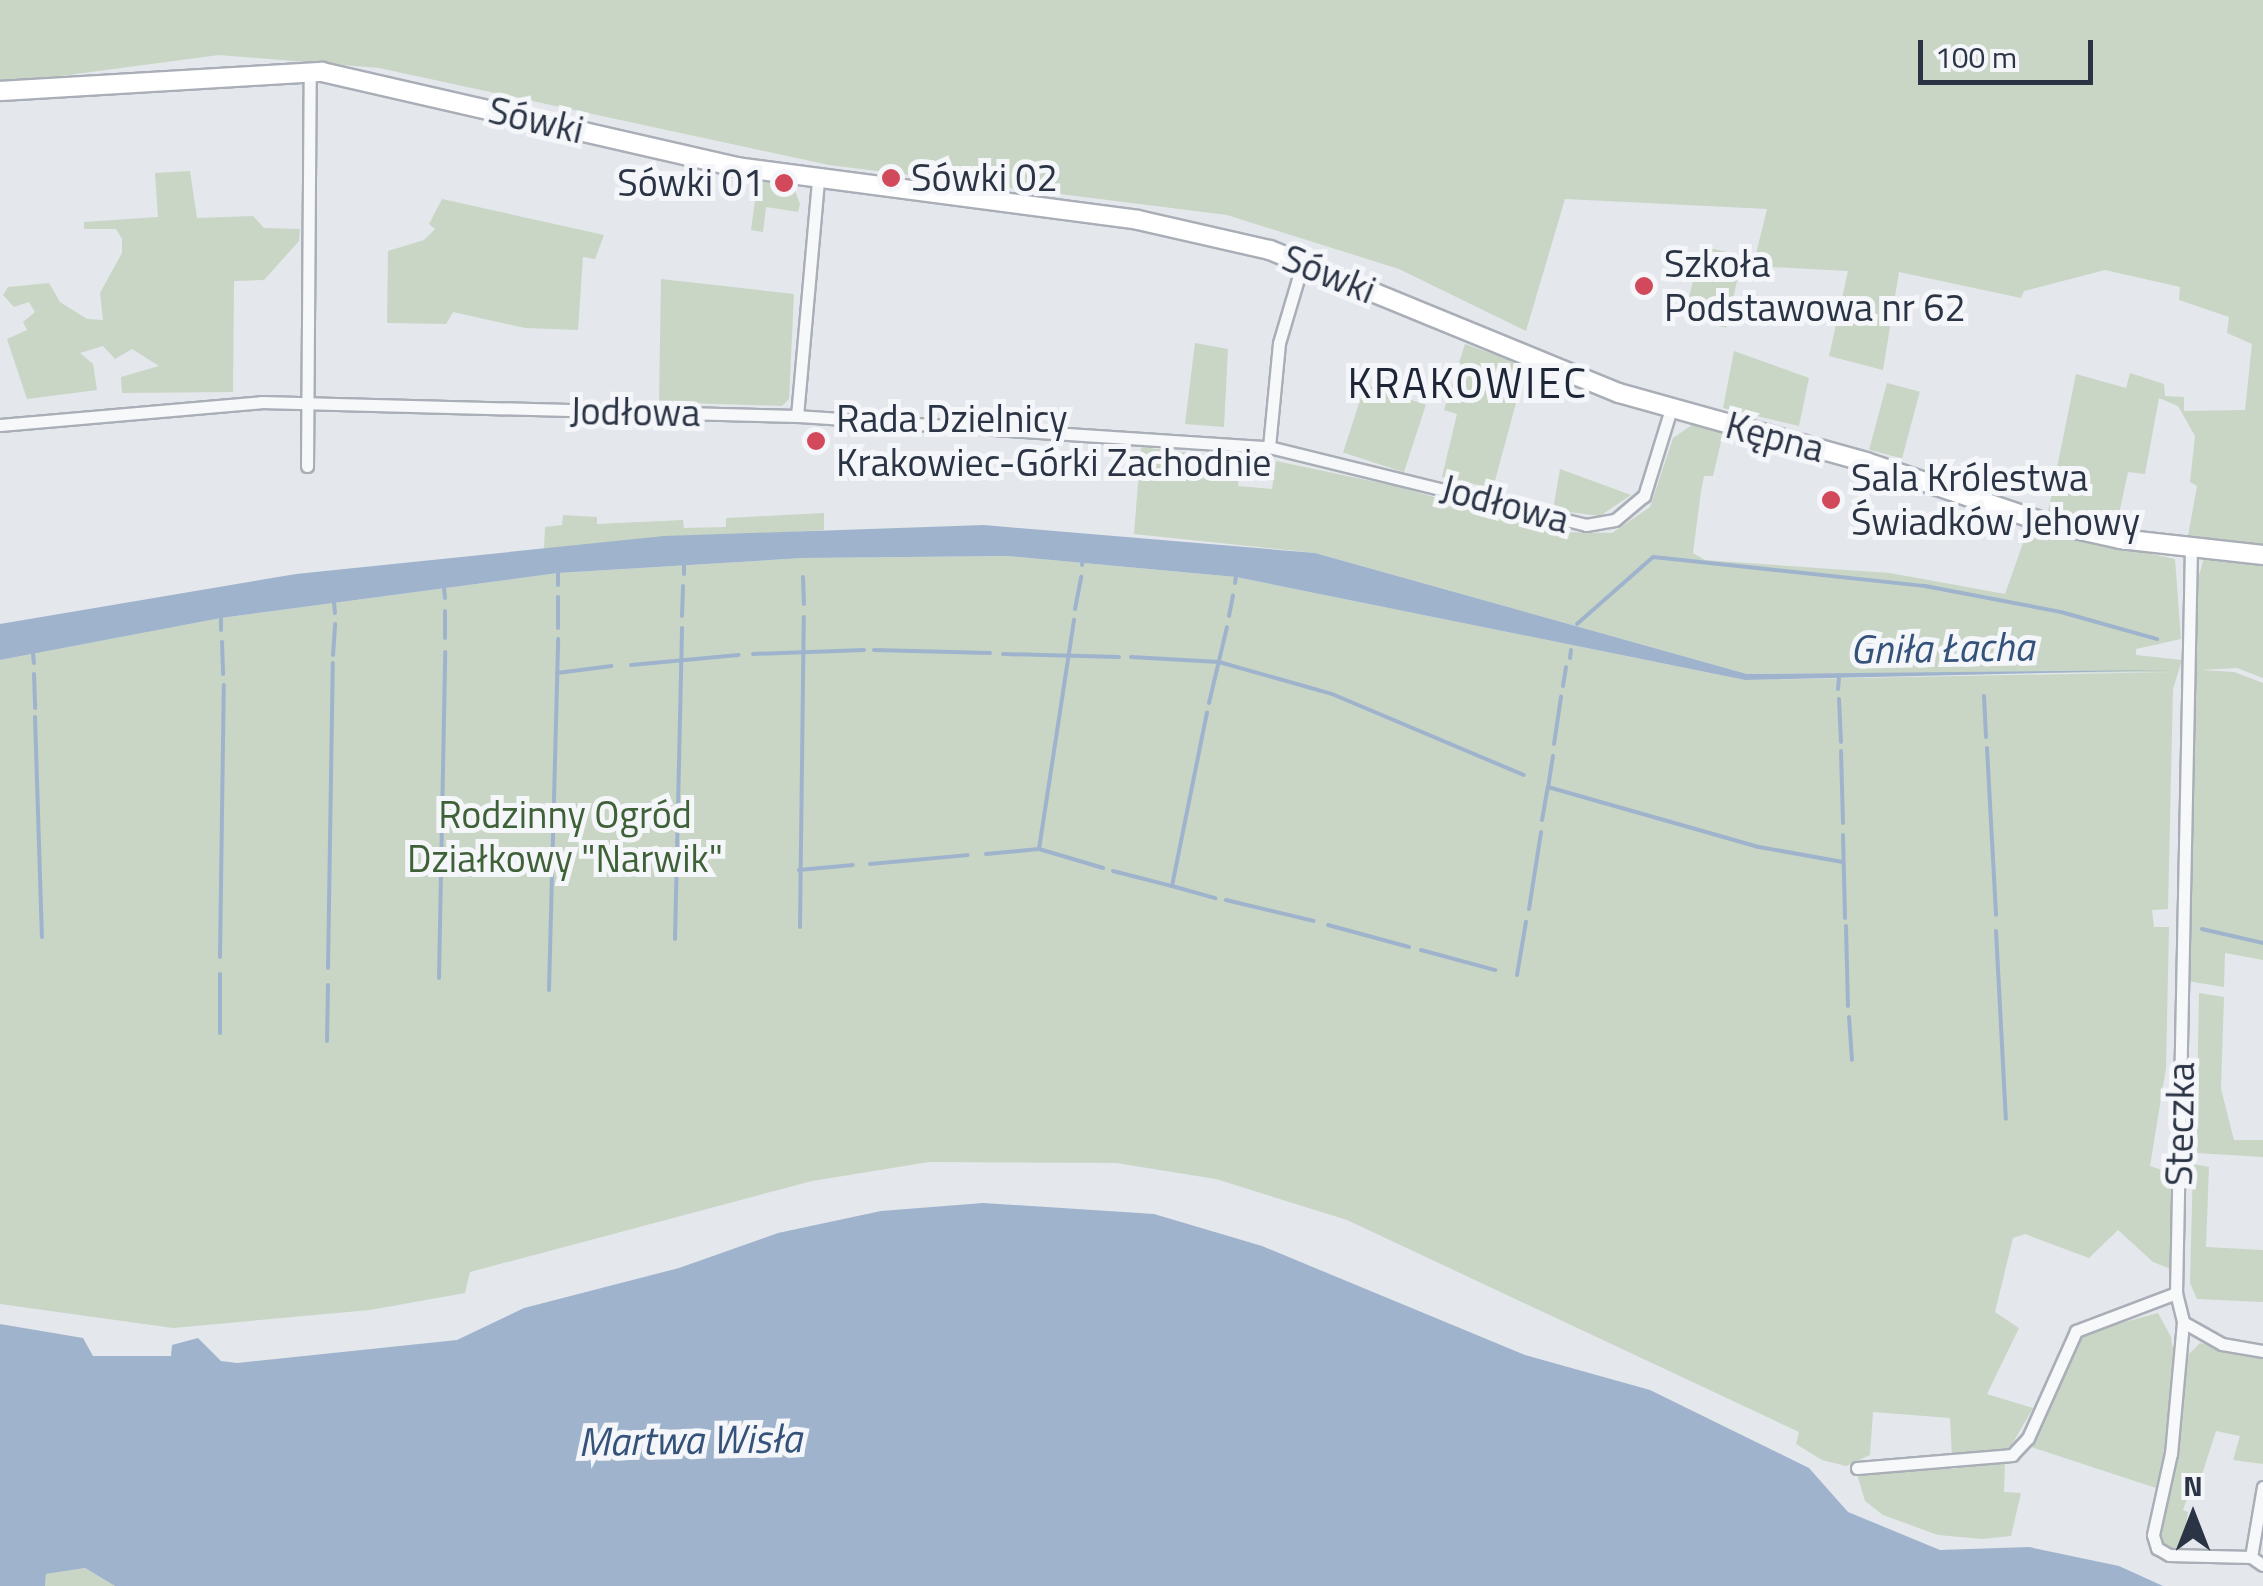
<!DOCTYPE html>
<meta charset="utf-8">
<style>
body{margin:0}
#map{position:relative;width:2263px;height:1586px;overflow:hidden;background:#e4e7ec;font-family:"Titillium Web",sans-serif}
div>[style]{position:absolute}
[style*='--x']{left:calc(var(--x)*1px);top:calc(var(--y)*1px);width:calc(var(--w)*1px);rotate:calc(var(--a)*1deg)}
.green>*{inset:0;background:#c9d6c5;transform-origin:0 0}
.water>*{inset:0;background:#9fb4cc}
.stream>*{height:4px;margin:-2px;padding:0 2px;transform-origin:2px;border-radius:2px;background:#9fb4cc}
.roads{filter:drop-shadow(2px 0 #a9aeb7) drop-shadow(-2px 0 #a9aeb7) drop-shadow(0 2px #a9aeb7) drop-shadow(0 -2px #a9aeb7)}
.street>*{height:11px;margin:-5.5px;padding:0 5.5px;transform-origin:5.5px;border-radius:5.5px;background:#f7f8fa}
.secondary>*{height:18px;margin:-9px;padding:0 9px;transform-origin:9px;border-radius:9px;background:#fff}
.dots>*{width:28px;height:28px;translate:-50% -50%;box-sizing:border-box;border:5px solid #f4f6f9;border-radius:50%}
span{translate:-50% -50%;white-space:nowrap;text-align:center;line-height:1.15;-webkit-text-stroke:10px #f4f6f9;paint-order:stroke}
.street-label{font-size:38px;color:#2b3445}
.poi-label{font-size:38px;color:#2b3445}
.left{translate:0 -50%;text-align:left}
.right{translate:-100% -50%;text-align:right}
.park-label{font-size:38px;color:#3f6138}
.water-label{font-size:40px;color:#34527a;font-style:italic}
.quarter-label{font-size:42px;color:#1d2536;letter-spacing:2.5px}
.north{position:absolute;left:2143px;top:1466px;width:100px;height:100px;-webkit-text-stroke:8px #f4f6f9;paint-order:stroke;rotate:0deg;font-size:28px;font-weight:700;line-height:40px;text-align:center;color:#2b3445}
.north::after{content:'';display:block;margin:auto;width:35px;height:45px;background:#2b3445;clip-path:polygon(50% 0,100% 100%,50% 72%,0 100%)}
.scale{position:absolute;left:1918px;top:40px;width:175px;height:45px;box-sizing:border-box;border:5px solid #2b3445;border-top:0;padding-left:12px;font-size:30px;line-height:35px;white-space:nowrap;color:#2b3445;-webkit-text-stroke:8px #f4f6f9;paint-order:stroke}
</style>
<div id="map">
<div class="green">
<div style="clip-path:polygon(0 0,2263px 0,2263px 544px,2188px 536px,2197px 486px,2190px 482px,2195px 436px,2178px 406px,2159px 398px,2145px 474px,2128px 472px,2116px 528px,2048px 512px,2076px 374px,2126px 388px,2130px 373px,2164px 384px,2165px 396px,2184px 397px,2184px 411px,2245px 410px,2252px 344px,2227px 333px,2229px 317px,2179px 300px,2180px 287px,2105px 270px,2024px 291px,2021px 298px,1899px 272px,1883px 370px,1829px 356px,1848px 271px,1753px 266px,1767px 209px,1565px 199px,1526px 331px,1399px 269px,1227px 215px,829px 165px,379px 68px,219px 55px,0 84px)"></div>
<div style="clip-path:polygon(190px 171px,197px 218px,253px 216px,264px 228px,300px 229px,299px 241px,264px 280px,234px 281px,233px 392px,122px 393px,121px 377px,159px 366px,132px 349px,115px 359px,103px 346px,80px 353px,93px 364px,97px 390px,27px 399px,7px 339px,27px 330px,23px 322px,35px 312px,29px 302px,14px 307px,3px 295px,8px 287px,49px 283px,60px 302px,87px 319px,103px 320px,100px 293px,122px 253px,122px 239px,116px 229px,84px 229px,84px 222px,158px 217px,155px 173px)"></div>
<div style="clip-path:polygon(758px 179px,794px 188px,800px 204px,798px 212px,766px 207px,763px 232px,751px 230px)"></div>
<div style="clip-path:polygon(442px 199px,604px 235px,595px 259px,583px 257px,578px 330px,525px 328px,453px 312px,446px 324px,387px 323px,388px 251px,424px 240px,435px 229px,429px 224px)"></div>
<div style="left:1701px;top:246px;width:43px;height:74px;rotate:13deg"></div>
<div style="clip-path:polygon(661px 279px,794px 294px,789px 399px,782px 406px,659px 402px)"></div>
<div style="clip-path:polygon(1195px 343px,1228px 349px,1224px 427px,1185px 424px)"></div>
<div style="clip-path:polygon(1465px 344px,1526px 366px,1493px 488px,1442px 477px,1457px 414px,1444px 410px)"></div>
<div style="clip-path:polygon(1734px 351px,1809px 378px,1799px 426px,1723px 408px)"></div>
<div style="left:1887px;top:383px;width:34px;height:69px;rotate:15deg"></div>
<div style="left:1365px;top:385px;width:64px;height:71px;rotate:18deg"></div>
<div style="clip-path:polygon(1692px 425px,1723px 433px,1713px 476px,1704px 476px,1701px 491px,1693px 553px,1705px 560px,1890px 573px,2005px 594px,2028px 529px,2046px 541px,2056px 534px,2175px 559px,2181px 639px,2136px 649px,2136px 655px,2182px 660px,2173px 689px,2168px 909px,2152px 910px,2154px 927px,2169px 927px,2166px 1068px,2150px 1166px,2174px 1174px,2173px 1270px,2153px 1262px,2118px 1230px,2089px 1258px,2025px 1234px,2013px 1238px,1995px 1312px,2019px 1328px,1987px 1394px,2033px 1408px,2011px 1446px,1990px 1456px,1952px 1459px,1950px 1418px,1873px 1412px,1870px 1455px,1846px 1466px,1822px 1460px,1796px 1444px,1799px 1432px,1347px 1220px,1216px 1179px,1116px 1163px,929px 1162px,812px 1181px,470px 1272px,465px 1293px,370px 1310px,173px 1328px,0 1304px,0 660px,221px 618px,558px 573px,803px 558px,1008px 556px,1236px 577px,1745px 680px,2174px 672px,1747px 674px,1315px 553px,1134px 534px,1141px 447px,1241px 459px,1238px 486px,1272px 489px,1276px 461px,1395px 486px,1558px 532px,1612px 533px,1650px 507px,1673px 438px)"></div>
<div style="clip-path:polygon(1560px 469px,1631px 495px,1600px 516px,1553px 510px)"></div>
<div style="clip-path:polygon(824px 513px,824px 530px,544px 549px,545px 527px,562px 525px,563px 515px,597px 517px,597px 524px,683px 520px,684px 528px,726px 527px,726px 518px)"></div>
<div style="clip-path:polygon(2204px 558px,2263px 564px,2263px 678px,2237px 668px,2201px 670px,2234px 672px,2263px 683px,2263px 960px,2225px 953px,2224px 987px,2187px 981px,2193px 596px)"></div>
<div style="clip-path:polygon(2199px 993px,2224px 997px,2221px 1089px,2234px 1140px,2263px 1140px,2263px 1157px,2196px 1153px)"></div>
<div style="clip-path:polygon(2193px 1164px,2209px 1167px,2206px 1247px,2263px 1250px,2263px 1302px,2197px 1299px,2190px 1283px)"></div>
<div style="clip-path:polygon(2158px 1313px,2171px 1337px,2175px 1362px,2172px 1417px,2156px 1488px,2031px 1447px,2075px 1346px,2088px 1332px)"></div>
<div style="clip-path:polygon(2200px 1343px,2263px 1358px,2263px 1464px,2233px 1460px,2240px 1436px,2216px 1431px,2197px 1490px,2190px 1490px,2183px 1510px,2188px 1512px,2182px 1550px,2165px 1549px,2159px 1522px,2180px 1432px,2186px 1357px)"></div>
<div style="clip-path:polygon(2005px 1462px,2004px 1492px,2021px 1493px,2011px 1536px,1982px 1539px,1938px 1535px,1883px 1515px,1865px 1501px,1857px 1474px,1870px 1464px,1952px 1469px)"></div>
<div style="clip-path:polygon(85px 1568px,115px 1586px,45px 1586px,46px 1574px)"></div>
</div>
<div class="water">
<div style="clip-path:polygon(984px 525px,1315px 553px,1747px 674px,2175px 670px,1745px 680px,1236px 577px,1008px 556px,803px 558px,558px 573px,221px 618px,0 660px,0 624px,296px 574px,664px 536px)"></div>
<div style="clip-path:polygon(983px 1203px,1154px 1214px,1262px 1246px,1525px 1355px,1650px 1390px,1809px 1468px,1848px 1512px,1940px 1550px,2029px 1547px,2119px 1566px,2163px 1586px,115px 1586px,85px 1568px,46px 1574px,45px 1586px,0 1586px,0 1324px,83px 1338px,93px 1356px,171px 1356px,172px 1345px,198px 1338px,221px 1361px,237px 1363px,457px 1340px,524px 1308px,679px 1268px,778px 1233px,881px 1211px)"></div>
</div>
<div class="stream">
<div style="--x:684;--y:565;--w:9;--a:90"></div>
<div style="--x:1082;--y:565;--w:6;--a:-81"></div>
<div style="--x:558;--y:573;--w:12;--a:90"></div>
<div style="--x:803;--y:577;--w:27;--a:88"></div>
<div style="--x:1235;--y:583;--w:6;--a:-81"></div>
<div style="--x:444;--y:588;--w:10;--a:84"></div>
<div style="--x:334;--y:602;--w:11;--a:85"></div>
<div style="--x:1075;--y:609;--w:33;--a:-79"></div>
<div style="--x:445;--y:611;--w:27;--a:90"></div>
<div style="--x:682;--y:616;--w:30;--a:-88"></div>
<div style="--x:1229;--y:616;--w:21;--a:-79"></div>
<div style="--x:221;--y:618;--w:12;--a:90"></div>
<div style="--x:1577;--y:624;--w:101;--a:-41.4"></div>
<div style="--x:1653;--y:557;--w:274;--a:6.1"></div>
<div style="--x:1925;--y:586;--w:138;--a:10.8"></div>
<div style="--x:2061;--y:612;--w:100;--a:15.7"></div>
<div style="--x:558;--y:628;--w:31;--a:-90"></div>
<div style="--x:222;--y:642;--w:32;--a:88"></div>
<div style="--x:874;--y:650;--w:116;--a:1.5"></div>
<div style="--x:33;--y:654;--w:9;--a:84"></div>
<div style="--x:753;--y:654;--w:111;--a:-2.1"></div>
<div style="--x:1003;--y:654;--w:116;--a:1.5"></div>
<div style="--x:333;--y:655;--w:31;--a:-86"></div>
<div style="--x:1131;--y:657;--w:88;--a:3.3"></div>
<div style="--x:1219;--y:662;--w:117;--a:15.8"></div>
<div style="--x:1332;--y:694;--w:208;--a:22.9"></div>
<div style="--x:1570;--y:658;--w:8;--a:-83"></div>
<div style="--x:631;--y:665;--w:108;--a:-5.3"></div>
<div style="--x:557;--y:673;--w:55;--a:-7.3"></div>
<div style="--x:34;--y:674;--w:34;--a:88"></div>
<div style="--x:1563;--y:686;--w:19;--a:-81"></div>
<div style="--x:1838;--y:689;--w:12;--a:-85"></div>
<div style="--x:1984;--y:696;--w:41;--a:87.2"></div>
<div style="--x:1839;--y:699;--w:43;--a:87.3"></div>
<div style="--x:1209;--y:703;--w:78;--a:-76.7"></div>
<div style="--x:35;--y:717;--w:220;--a:88.2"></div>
<div style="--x:1554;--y:744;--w:48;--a:-81.5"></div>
<div style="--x:1987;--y:748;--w:167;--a:86.9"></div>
<div style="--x:1841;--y:751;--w:72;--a:88.4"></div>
<div style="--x:1553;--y:756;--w:31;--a:99"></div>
<div style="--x:1548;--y:787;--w:219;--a:15.9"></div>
<div style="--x:1759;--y:847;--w:85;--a:10.1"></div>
<div style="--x:1542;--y:820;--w:34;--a:-80"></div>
<div style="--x:1843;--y:835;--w:83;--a:88.6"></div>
<div style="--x:1039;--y:849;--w:67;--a:16.5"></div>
<div style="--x:986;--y:854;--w:53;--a:-5.4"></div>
<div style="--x:1039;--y:849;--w:232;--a:-81.3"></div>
<div style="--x:870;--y:864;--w:98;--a:-5.2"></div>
<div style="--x:799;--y:870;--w:54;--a:-5.3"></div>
<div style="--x:1113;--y:871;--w:61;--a:14.3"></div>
<div style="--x:1172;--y:886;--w:177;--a:-78.6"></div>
<div style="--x:1172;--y:886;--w:45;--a:15.6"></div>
<div style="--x:1226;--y:900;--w:90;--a:13.4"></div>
<div style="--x:1529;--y:909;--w:78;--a:-81.1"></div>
<div style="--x:1328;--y:925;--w:84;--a:15.2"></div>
<div style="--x:1846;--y:926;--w:80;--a:88.6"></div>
<div style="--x:800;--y:927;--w:310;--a:-89.3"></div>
<div style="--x:2202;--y:929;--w:63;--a:12.9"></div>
<div style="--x:1996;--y:931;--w:188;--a:87"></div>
<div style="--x:675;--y:939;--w:311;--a:-88.7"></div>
<div style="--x:1421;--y:950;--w:77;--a:15.1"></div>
<div style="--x:220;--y:957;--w:272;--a:-89.2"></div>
<div style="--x:328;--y:968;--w:305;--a:-89.1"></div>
<div style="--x:1517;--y:975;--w:54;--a:-80.4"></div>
<div style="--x:439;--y:978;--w:326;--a:-88.9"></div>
<div style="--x:549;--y:990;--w:351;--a:-88.5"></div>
<div style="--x:1849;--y:1017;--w:43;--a:86"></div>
<div style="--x:220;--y:1033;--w:59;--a:-90"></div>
<div style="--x:327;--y:1041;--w:56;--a:-89"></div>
</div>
<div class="roads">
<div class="street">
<div style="--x:797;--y:416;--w:238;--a:-84.9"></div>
<div style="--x:0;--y:425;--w:262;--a:-5"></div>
<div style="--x:261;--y:402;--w:536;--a:1.5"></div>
<div style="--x:797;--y:416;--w:473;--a:3.8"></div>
<div style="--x:1269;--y:447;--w:326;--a:13.8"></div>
<div style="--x:1586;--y:525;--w:29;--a:-10"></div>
<div style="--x:1615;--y:520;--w:38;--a:-40"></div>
<div style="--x:1644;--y:496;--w:91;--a:-72.8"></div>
<div style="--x:1269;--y:447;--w:104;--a:-84.5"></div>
<div style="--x:1279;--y:343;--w:84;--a:-73.5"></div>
<div style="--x:307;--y:466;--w:396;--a:-89.6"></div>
<div style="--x:2191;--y:547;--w:746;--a:91.15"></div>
<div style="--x:2176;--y:1293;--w:30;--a:76"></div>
<div style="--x:2183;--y:1322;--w:132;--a:95.2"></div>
<div style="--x:2171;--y:1453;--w:84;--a:102.4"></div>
<div style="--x:2153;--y:1535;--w:14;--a:73"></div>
<div style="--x:2157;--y:1548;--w:14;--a:30"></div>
<div style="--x:2169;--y:1555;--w:82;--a:1.4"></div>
<div style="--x:2251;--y:1557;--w:14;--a:34"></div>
<div style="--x:2183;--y:1322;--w:45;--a:29.4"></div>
<div style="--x:2222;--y:1344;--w:42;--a:9.7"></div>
<div style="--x:1857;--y:1468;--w:156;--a:-4.8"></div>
<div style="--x:2012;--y:1455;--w:23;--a:-47"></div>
<div style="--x:2028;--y:1438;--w:117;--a:-65.8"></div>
<div style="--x:2076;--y:1331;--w:107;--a:-20.8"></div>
<div style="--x:2251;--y:1557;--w:71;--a:-80.3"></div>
</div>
<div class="secondary">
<div style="--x:0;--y:91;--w:323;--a:-3.4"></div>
<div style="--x:322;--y:72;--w:426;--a:12.9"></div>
<div style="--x:737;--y:167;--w:404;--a:7.5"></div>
<div style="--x:1138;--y:220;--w:135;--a:12.8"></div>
<div style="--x:1270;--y:250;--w:377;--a:22.3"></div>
<div style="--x:1619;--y:393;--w:256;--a:15.6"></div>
<div style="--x:1866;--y:462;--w:187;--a:18.7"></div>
<div style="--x:2043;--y:522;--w:79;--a:12.4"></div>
<div style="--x:2120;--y:539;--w:144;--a:6.4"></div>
</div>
</div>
<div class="dots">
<div style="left:891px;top:178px;background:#d1495b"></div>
<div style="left:784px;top:183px;background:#d1495b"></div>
<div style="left:1644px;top:286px;background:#d1495b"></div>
<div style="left:816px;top:441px;background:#d1495b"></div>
<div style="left:1831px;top:500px;background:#d1495b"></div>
</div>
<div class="street-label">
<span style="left:536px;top:120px;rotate:13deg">Sówki</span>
<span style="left:1329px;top:274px;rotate:22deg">Sówki</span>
<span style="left:635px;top:412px;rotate:1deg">Jodłowa</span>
<span style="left:1775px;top:437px;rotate:15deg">Kępna</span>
<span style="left:1505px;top:504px;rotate:15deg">Jodłowa</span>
<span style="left:2180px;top:1124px;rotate:-89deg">Steczka</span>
</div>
<div class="poi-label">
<span class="left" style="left:911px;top:178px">Sówki 02</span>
<span class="right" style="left:764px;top:183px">Sówki 01</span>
<span class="left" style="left:1664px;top:286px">Szkoła<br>Podstawowa nr 62</span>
<span class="left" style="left:836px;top:441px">Rada Dzielnicy<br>Krakowiec-Górki Zachodnie</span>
<span class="left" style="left:1851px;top:500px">Sala Królestwa<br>Świadków Jehowy</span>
</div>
<div class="park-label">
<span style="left:565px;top:837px">Rodzinny Ogród<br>Działkowy "Narwik"</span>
</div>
<div class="water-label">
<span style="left:1942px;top:648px;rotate:-1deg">Gniła Łacha</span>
<span style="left:690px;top:1440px;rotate:-1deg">Martwa Wisła</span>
</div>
<div class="quarter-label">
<span style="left:1468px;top:382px">KRAKOWIEC</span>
</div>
<div class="north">N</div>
<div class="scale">100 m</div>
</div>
